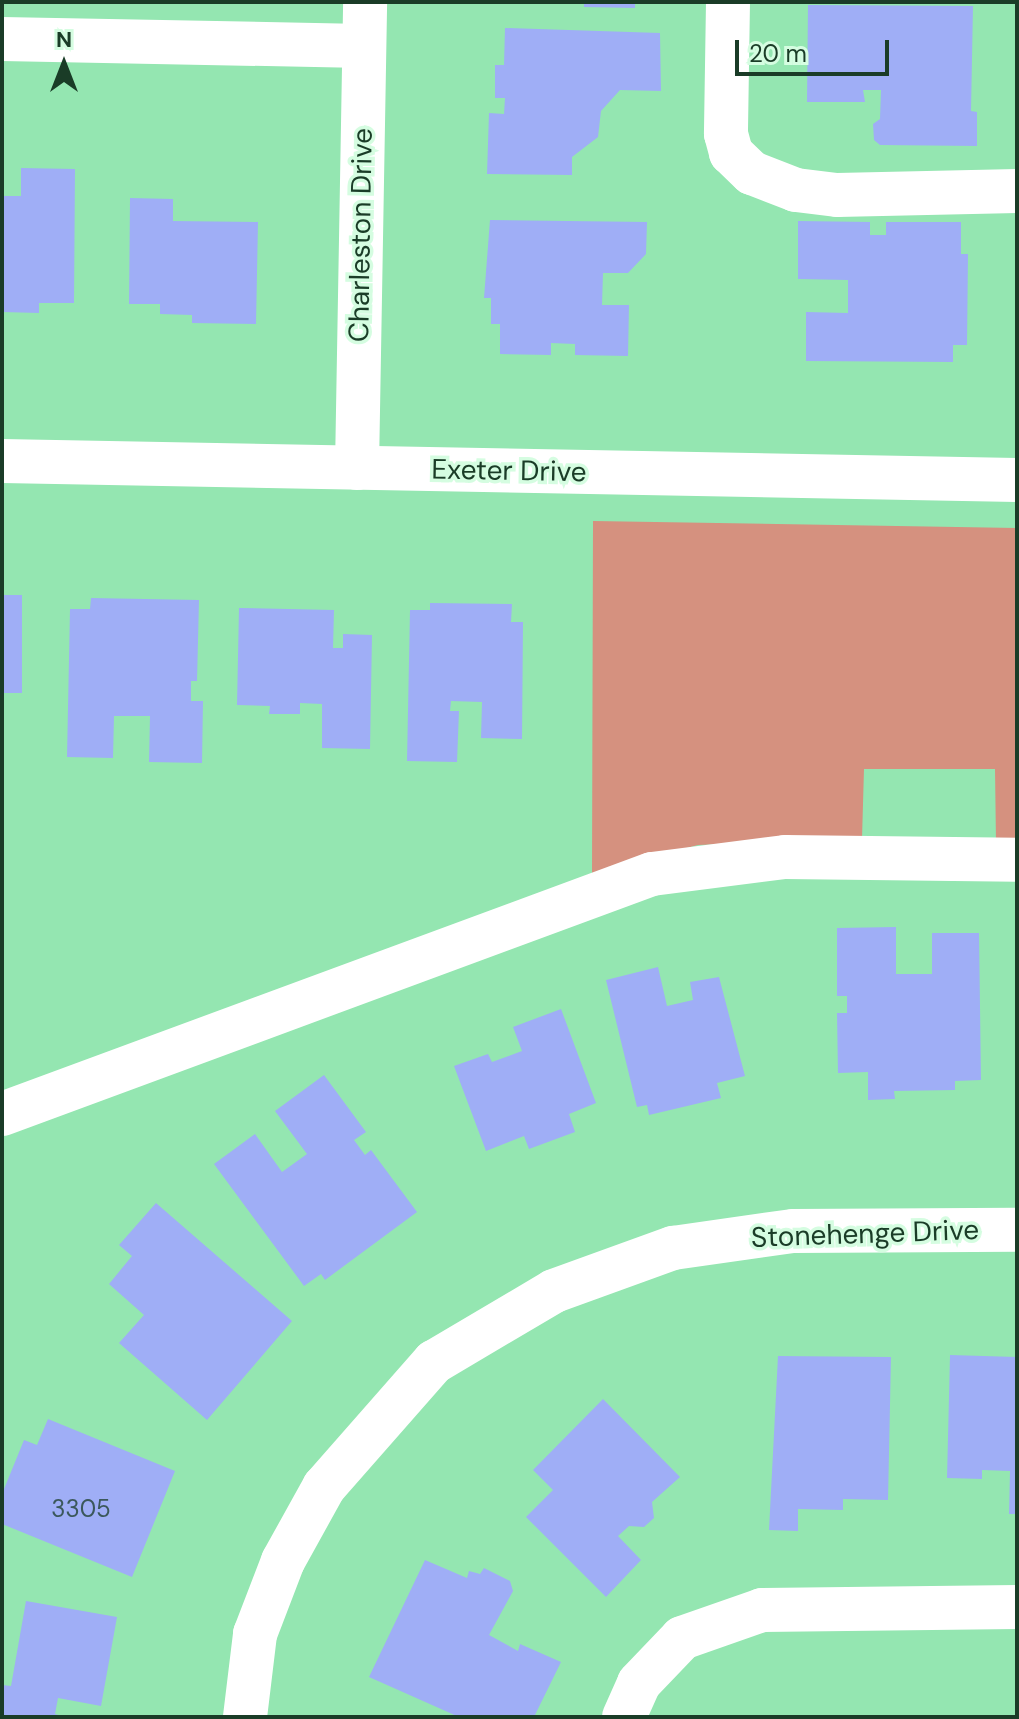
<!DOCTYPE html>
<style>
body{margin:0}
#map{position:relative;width:1019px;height:1719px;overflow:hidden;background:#94e6b1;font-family:"DM Sans",sans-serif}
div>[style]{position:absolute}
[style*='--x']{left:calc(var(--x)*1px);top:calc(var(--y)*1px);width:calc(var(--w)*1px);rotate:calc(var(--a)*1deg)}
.green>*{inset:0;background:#d5917f}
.building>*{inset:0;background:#9faef6;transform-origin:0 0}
.minor>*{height:44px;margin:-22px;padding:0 22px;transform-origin:22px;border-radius:22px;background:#fff}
span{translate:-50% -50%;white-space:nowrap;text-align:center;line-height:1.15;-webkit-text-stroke:7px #d5fde1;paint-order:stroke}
.number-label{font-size:24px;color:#3b585b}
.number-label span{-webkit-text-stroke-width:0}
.street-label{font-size:28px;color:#1a3c27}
.frame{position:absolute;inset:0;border:4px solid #1a3c27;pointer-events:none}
.north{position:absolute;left:24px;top:24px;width:80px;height:80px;-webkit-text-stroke:6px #d5fde1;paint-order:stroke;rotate:0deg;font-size:22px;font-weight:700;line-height:32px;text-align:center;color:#1a3c27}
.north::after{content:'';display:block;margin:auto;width:28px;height:36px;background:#1a3c27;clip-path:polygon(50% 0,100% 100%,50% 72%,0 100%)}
.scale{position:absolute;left:735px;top:40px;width:154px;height:36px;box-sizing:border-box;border:4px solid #1a3c27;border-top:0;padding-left:10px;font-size:24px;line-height:28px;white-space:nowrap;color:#1a3c27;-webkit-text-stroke:6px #d5fde1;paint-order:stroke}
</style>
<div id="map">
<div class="green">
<div style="clip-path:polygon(593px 521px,1017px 528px,1017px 844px,996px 843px,995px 769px,864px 769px,862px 839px,698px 845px,592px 873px)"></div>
</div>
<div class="building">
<div style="clip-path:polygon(584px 2px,635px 2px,635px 8px,584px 7px)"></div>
<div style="clip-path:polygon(808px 5px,973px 6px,971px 111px,977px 112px,977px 146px,880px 145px,874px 140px,873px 124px,880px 119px,881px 90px,863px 90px,865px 102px,807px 102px)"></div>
<div style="clip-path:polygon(505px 28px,660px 33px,661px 91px,620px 90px,601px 111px,598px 137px,572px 157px,572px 175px,487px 174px,489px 113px,504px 114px,505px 98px,495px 98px,495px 65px,504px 65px)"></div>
<div style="clip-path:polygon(21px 168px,75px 169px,74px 303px,39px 303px,39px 313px,2px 312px,2px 196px,21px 196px)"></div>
<div style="clip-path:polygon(130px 198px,173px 199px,173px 221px,258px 222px,256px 324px,192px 323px,192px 315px,160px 314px,160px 304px,129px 304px)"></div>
<div style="clip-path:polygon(490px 220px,647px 222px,646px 254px,628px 273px,603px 273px,602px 305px,629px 305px,628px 356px,575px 355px,575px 344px,551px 343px,551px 355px,500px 354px,500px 324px,491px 324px,491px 298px,484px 298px)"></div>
<div style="clip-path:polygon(798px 221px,870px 222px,870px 235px,886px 235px,886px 222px,961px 222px,961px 254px,968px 254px,967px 345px,953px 345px,953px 362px,806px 361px,806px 312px,848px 313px,848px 280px,798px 279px)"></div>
<div style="left:2px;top:595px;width:20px;height:98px"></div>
<div style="clip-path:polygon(91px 598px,199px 600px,197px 681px,191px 681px,191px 701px,203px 701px,202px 763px,149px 762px,150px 716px,114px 716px,113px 758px,67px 757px,70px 609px,90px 609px)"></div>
<div style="clip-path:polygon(430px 603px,512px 604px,511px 622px,523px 622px,522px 739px,481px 738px,482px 702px,451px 701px,450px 711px,459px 711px,457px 762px,407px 761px,410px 610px,430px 610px)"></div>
<div style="clip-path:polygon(239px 608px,334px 610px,333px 648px,343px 648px,343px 634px,372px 635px,370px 749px,322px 748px,322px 704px,300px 703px,300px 714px,269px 714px,270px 706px,237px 705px)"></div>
<div style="clip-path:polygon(896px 927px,896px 974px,932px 974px,932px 933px,979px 933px,981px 1080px,955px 1081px,955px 1090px,894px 1091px,895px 1099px,868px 1100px,868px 1072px,838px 1073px,837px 1013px,847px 1013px,847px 996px,837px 996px,837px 928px)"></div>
<div style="clip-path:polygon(658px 967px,667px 1006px,693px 1000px,690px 982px,719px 977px,745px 1076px,717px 1083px,721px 1098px,649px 1115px,647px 1105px,637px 1107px,606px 980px)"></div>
<div style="clip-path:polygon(561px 1009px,596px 1103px,569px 1114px,575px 1132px,529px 1149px,524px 1136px,486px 1151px,454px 1066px,488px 1054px,492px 1062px,522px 1051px,513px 1027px)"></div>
<div style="clip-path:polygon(324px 1075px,366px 1132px,354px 1140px,365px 1155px,371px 1150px,417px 1212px,325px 1280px,321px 1274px,304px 1286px,214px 1164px,255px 1134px,282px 1172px,307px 1154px,275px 1111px)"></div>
<div style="clip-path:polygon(156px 1203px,292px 1321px,207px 1420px,119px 1343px,144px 1315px,109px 1284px,132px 1256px,119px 1245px)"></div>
<div style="clip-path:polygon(950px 1355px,1017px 1357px,1017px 1514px,1009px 1514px,1010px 1471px,982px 1470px,982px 1479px,947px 1478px)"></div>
<div style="clip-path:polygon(778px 1356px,891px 1357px,888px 1500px,843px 1499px,843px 1510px,798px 1509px,798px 1531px,769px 1530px)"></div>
<div style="clip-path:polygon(603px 1399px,680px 1477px,652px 1502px,654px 1518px,644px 1527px,629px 1526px,618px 1536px,641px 1560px,606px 1597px,526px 1517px,553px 1490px,533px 1470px)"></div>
<div style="clip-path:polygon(48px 1419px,175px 1471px,132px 1577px,2px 1524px,2px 1494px,24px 1440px,37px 1445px)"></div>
<div style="clip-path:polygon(425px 1560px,467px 1578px,469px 1571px,480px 1574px,484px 1568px,510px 1581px,513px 1591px,489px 1635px,518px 1651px,520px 1644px,561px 1662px,534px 1717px,459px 1717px,369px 1677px)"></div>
<div style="clip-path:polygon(26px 1601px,117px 1617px,101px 1706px,58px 1698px,55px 1714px,65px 1717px,2px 1717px,2px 1685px,11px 1686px)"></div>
</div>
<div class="minor">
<div style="--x:728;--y:2;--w:132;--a:90.9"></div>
<div style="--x:726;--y:134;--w:20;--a:75"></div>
<div style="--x:731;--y:153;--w:29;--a:44"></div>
<div style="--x:752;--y:173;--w:47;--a:21.1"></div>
<div style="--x:796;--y:190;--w:41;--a:7"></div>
<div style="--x:837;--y:195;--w:180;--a:-1.3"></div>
<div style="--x:2;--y:39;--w:362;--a:1.1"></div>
<div style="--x:2;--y:461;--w:1015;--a:1.07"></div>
<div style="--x:357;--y:468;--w:466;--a:-89"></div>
<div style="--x:2;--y:1114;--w:693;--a:-20.27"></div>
<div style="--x:652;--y:874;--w:134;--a:-7.3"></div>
<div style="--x:785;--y:857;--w:232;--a:0.7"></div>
<div style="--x:245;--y:1717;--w:84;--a:-83.1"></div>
<div style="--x:255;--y:1634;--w:78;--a:-69"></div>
<div style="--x:283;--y:1561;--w:85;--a:-61"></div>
<div style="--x:324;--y:1487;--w:167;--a:-48.7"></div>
<div style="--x:434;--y:1362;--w:139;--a:-30.6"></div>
<div style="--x:554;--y:1291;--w:127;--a:-19.9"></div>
<div style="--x:673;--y:1248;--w:121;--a:-8.1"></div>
<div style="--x:793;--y:1231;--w:224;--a:-0.3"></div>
<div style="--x:624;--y:1717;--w:37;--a:-66"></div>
<div style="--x:639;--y:1683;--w:62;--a:-46.3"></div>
<div style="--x:682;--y:1638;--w:85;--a:-19.3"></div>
<div style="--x:762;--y:1610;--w:255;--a:-0.7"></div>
</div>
<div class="number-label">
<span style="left:81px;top:1509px">3305</span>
</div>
<div class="street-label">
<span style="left:361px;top:235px;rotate:-89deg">Charleston Drive</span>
<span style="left:509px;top:471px;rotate:1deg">Exeter Drive</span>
<span style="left:865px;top:1234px;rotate:-2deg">Stonehenge Drive</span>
</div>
<div class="frame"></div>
<div class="north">N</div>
<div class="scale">20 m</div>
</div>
